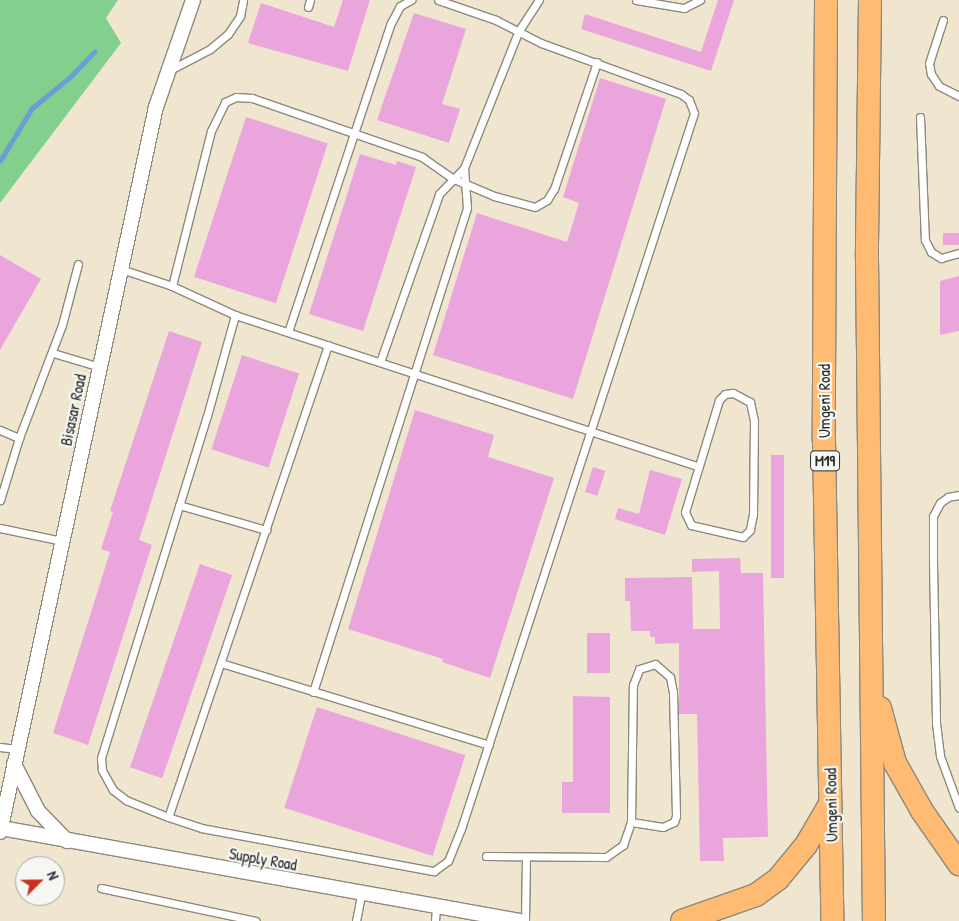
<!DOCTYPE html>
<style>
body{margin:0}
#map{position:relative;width:959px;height:921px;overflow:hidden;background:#f0e6cf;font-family:"Patrick Hand",sans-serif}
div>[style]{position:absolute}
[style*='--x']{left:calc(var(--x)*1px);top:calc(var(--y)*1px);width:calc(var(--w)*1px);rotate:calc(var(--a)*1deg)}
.green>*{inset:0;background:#83d08e}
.stream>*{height:4.5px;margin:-2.25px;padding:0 2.25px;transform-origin:2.25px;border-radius:2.25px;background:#6b9ed6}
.building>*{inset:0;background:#eaa5dc;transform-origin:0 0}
.roads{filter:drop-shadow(1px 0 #8e887d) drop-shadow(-1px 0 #8e887d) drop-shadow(0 1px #8e887d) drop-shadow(0 -1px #8e887d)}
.service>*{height:7px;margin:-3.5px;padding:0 3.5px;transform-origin:3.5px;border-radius:3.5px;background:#fff}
.minor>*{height:14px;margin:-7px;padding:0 7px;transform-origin:7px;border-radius:7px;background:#fff}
.trunk>*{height:22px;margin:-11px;padding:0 11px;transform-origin:11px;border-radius:11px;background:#ffbb71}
span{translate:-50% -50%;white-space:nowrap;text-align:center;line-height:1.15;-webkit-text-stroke:4.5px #f6f6f2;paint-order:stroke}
.shield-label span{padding:1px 4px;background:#f6f6f2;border:1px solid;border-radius:4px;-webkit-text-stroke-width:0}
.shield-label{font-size:15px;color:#2b2b2b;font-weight:700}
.street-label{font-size:16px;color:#2b2b2b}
.north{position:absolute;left:15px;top:856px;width:50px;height:50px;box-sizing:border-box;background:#f6f6f2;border:1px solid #a5a5a2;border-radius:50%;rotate:67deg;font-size:14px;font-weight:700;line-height:20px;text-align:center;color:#2b2b2b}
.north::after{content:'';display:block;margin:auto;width:18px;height:22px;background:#c8321e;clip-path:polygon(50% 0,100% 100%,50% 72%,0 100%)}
</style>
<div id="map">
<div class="green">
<div style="clip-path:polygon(0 0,118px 0,106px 18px,121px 43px,0 203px)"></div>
</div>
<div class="stream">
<div style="--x:0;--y:161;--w:62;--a:-58.9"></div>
<div style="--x:32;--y:108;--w:49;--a:-39.2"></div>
<div style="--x:70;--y:77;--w:35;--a:-46"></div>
</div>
<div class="building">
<div style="clip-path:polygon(343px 0,370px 0,348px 71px,248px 43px,261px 3px,334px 27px)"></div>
<div style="clip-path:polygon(718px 0,734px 0,711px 71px,581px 29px,585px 14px,701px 52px)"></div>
<div style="clip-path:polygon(414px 13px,466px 29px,442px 104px,460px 109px,449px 143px,377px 120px)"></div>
<div style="clip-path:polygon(600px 78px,666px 99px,573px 399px,433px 355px,477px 213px,567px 242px,579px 203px,563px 197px)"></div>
<div style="left:246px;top:117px;width:86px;height:168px;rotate:18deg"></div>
<div style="clip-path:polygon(360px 154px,396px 165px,397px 161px,416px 167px,363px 331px,309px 314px)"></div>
<div style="left:959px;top:233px;width:12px;height:16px;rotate:90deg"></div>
<div style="clip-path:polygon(0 255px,41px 279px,0 350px)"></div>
<div style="clip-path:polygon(959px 276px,959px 331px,940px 335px,940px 281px)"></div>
<div style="clip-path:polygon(169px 331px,202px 342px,139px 540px,152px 545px,88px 745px,53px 733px,110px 552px,101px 549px,113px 512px,110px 511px)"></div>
<div style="left:242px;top:355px;width:60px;height:99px;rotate:18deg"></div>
<div style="clip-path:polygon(415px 410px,494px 435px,488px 457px,554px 478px,490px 678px,442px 662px,443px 659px,348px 629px)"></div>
<div style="left:771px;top:455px;width:13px;height:123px"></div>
<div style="left:593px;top:467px;width:13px;height:26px;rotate:18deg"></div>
<div style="clip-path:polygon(650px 470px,682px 479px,665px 535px,615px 519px,618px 508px,639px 514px)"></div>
<div style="clip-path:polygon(740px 558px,741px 573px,763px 573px,768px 837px,723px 838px,724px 861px,700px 861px,697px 714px,679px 714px,679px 643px,655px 644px,655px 637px,650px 637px,650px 631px,631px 631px,630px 601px,625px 601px,625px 578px,692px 577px,693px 629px,720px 629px,719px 571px,692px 572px,692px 559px)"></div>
<div style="left:200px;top:564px;width:34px;height:215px;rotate:19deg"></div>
<div style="left:610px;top:633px;width:40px;height:23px;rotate:90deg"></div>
<div style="clip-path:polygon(573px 696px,610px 697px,610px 813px,562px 813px,562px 782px,573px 782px)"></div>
<div style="left:317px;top:707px;width:156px;height:106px;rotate:18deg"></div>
</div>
<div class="roads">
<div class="service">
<div style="--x:636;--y:0;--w:49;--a:9.5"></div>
<div style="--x:684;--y:8;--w:18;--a:-27"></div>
<div style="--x:308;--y:7;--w:7;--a:-74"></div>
<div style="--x:943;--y:20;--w:45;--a:108"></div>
<div style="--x:929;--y:63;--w:11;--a:80"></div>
<div style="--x:931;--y:74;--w:14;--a:56"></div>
<div style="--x:939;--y:86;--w:22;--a:27"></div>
<div style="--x:170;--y:70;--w:45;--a:-27.7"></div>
<div style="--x:210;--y:49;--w:23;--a:-40"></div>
<div style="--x:228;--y:34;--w:22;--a:-56"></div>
<div style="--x:240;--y:16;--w:16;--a:-79"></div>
<div style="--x:920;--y:117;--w:123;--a:87.7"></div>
<div style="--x:925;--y:240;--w:13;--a:63"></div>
<div style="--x:931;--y:252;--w:12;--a:31"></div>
<div style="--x:941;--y:258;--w:19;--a:-16"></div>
<div style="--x:121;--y:269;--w:54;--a:18.4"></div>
<div style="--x:172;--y:286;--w:69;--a:24.7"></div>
<div style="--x:235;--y:315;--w:486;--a:18.1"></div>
<div style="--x:172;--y:286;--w:160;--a:-75.9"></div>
<div style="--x:211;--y:131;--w:32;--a:-64"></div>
<div style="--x:225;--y:102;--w:12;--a:-24"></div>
<div style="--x:236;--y:97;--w:16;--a:4"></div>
<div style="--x:252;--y:98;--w:180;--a:19.1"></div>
<div style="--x:422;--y:157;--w:39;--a:35"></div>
<div style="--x:454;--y:179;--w:43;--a:23"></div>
<div style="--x:494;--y:196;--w:42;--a:15"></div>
<div style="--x:535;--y:207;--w:14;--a:-30"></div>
<div style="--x:547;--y:200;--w:13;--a:-58"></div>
<div style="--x:554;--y:189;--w:134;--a:-71.3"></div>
<div style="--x:288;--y:332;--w:326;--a:-71.6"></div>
<div style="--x:391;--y:23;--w:19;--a:-62"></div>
<div style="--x:400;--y:6;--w:13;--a:-29"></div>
<div style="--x:328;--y:345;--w:498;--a:108.7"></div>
<div style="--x:168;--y:817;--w:35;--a:18"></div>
<div style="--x:201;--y:828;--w:237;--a:10.5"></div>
<div style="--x:434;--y:871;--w:17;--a:-36"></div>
<div style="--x:448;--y:861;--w:35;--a:-68"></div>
<div style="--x:461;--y:829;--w:753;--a:-71.97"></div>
<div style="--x:694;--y:113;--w:14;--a:-111"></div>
<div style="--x:689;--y:100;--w:10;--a:-143"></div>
<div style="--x:681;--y:94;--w:149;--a:-160"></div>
<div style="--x:541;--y:43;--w:51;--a:-152.9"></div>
<div style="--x:496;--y:20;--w:61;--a:-161"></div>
<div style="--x:53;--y:353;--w:49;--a:16.6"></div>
<div style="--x:380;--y:362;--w:178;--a:-70.6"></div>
<div style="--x:439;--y:194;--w:36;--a:-46"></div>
<div style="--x:464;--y:168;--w:146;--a:-68.3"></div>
<div style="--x:518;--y:32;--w:38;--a:-57"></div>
<div style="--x:733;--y:393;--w:19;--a:28"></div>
<div style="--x:750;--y:402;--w:19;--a:78"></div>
<div style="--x:754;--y:421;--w:93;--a:90.6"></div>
<div style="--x:753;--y:514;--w:16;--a:101"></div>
<div style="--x:750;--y:530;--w:10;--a:135"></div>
<div style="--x:743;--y:537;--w:53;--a:-167"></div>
<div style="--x:691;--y:525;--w:14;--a:-115"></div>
<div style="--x:685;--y:512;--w:117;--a:-73.1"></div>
<div style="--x:719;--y:400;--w:8;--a:-45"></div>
<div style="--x:725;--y:394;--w:8;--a:-7"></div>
<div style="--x:0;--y:430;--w:21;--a:23"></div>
<div style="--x:19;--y:438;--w:65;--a:107"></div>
<div style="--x:19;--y:438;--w:121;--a:-69.2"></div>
<div style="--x:62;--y:325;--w:63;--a:-75.3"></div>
<div style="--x:959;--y:495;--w:11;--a:170"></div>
<div style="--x:948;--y:497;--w:10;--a:143"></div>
<div style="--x:940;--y:503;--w:15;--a:118"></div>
<div style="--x:933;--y:516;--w:47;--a:90"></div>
<div style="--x:933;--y:563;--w:160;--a:88.9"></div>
<div style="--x:936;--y:723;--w:33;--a:83"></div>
<div style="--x:940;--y:756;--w:55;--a:69.9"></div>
<div style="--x:179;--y:505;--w:91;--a:16"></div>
<div style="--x:0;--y:528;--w:63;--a:11.8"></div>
<div style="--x:221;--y:663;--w:280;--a:17"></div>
<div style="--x:313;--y:692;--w:508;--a:-72.35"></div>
<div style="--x:467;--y:208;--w:40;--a:-94.3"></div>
<div style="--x:0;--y:747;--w:17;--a:7"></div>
<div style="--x:168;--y:817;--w:45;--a:-158"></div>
<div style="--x:126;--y:800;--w:16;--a:-142"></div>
<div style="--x:113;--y:790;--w:23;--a:-119"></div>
<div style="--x:102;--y:770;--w:12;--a:-95"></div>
<div style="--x:101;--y:758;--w:358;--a:-72.8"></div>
<div style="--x:207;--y:416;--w:105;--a:-74.5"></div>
<div style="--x:486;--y:856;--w:120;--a:0.5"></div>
<div style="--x:606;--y:857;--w:21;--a:-35"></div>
<div style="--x:623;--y:845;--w:24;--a:-71"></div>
<div style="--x:631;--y:822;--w:137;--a:-89.2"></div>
<div style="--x:633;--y:685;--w:17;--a:-69"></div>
<div style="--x:639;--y:669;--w:17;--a:-17"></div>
<div style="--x:655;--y:664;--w:20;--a:41"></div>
<div style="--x:670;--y:677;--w:15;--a:79"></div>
<div style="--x:673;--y:692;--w:124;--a:88.6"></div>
<div style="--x:676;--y:816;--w:6;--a:108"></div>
<div style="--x:674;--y:822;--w:12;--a:156"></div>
<div style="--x:663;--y:827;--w:32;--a:-171"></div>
<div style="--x:101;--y:888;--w:158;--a:12"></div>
<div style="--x:356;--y:921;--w:26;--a:-79"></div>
<div style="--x:435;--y:921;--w:13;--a:-86"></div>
<div style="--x:525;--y:921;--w:64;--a:-89.1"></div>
</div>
<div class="minor">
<div style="--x:14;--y:764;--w:53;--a:62.9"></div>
<div style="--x:38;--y:811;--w:42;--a:46"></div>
<div style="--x:1;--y:828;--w:527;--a:10.16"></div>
<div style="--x:0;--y:832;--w:742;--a:-77.86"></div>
<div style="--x:156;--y:107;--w:113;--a:-70.9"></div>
</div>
<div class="trunk">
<div style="--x:826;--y:0;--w:440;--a:90.3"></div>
<div style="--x:824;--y:440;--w:481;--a:89"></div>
<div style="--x:870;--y:0;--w:258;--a:90.7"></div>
<div style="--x:867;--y:258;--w:663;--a:89.4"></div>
<div style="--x:880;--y:708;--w:57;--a:74.7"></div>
<div style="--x:895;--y:763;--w:55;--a:60.6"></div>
<div style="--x:922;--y:811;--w:65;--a:55.1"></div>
<div style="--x:682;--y:921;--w:78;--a:-19.4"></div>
<div style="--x:756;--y:895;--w:27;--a:-36"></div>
<div style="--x:778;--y:879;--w:44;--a:-50.5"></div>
<div style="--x:806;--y:845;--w:48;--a:-59.7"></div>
</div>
</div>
<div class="shield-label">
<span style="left:825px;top:461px">M19</span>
</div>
<div class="street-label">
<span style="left:824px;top:401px;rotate:-90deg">Umgeni Road</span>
<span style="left:73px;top:410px;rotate:-78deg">Bisasar Road</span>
<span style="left:831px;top:805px;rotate:-91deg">Umgeni Road</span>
<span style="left:263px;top:859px;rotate:10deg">Supply Road</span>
</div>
<div class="north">N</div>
</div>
